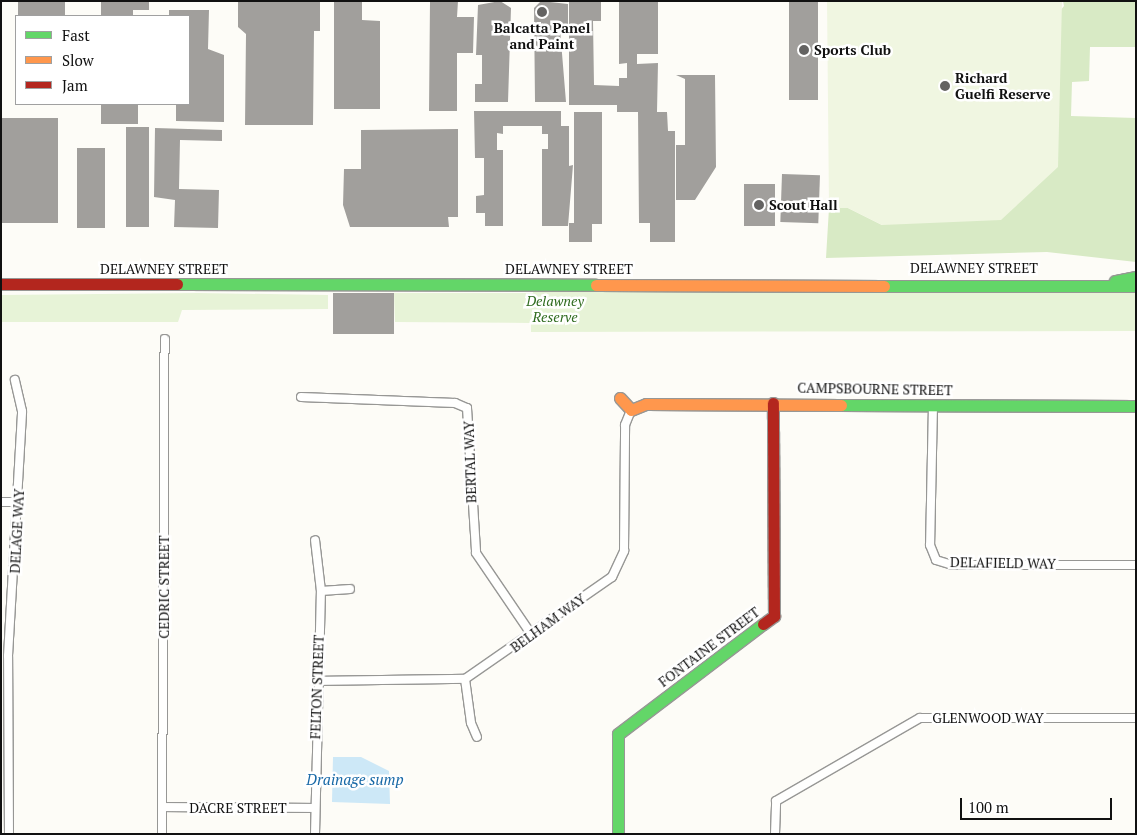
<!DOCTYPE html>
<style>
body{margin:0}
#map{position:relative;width:1137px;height:835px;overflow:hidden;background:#fdfcf7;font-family:"PT Serif",serif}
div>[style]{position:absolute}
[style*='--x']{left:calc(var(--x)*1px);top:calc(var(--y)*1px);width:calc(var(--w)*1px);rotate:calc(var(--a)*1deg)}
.green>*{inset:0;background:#e7f3d7}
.forest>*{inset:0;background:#d8eac5}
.pitch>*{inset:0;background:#f0f6e1}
.water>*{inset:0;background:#cde8f7}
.building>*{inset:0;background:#a19f9c;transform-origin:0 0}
.roads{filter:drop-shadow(1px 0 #979795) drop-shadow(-1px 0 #979795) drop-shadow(0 1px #979795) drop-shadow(0 -1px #979795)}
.street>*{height:8px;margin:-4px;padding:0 4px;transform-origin:4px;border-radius:4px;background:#fffffe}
.fast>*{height:11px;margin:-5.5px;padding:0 5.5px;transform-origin:5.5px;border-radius:5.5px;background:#63d668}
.slow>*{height:11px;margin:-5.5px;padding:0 5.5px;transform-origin:5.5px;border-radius:5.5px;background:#ff974d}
.jam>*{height:11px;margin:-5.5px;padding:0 5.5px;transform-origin:5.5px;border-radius:5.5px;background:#b3261e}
.dots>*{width:14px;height:14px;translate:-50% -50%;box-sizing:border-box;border:2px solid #fff;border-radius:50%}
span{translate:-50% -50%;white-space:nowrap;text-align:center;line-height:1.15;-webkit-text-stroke:5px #fff;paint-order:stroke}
.poi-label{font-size:14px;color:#111;font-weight:700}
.left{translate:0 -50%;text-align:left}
.street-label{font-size:14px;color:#111}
.park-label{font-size:14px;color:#2f6b1f;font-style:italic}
.water-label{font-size:15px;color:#1768a6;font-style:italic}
.frame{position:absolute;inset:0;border:2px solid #111;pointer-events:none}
.legend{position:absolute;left:15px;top:15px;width:175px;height:90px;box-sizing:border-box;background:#fff;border:1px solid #a0a0a0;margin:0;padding:6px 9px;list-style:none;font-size:15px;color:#111}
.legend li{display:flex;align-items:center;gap:10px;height:25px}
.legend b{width:25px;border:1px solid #a0a0a0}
.scale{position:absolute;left:960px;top:798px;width:152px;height:22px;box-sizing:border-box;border:2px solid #111;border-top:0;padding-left:6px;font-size:15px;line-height:18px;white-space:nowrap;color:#111;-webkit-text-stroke:4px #fff;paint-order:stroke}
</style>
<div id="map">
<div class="green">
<div style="clip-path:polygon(534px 285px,819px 293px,1136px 293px,1136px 331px,531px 332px,531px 323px,395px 322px,394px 293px,533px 293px)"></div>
<div style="clip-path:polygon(198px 293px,328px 295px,328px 309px,182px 310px,178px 322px,1px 322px,1px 295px)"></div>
</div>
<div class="forest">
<div style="clip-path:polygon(1063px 1px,1136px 1px,1136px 47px,1090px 47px,1089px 81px,1072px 82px,1071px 116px,1136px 118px,1136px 262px,1047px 252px,826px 258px,829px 208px,848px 208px,882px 225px,1064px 6px)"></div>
</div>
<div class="pitch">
<div style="clip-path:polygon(827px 1px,1062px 1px,1058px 167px,1001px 220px,882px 225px,848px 208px,829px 208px)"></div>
</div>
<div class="water">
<div style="clip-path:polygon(333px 757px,361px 757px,389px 771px,390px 804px,332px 802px)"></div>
</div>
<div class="building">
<div style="left:18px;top:1px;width:47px;height:15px"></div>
<div style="clip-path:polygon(101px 1px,149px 1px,149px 10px,133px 10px,133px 16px,101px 16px)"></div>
<div style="clip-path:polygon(238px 1px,320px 1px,320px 31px,314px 31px,313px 125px,245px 125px,246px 34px,238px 27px)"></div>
<div style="clip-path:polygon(334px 1px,362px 1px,362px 20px,380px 21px,380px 109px,334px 109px)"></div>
<div style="clip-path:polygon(430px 1px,458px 1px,457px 17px,474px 17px,473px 53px,457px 53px,457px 111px,429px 111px)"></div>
<div style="clip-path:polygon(500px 1px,511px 8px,508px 102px,475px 102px,475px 84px,482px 84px,482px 55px,476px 55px,478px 5px)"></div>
<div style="clip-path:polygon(541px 1px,568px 4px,568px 29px,560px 29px,566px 102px,535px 102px,534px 8px)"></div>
<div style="clip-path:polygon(569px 1px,601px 1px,601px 21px,593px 21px,594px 85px,619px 86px,619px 78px,627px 78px,627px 63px,619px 64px,619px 1px,658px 1px,658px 54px,637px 54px,637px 64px,658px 63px,657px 112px,667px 112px,668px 131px,675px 131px,675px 242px,650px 242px,650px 223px,639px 223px,638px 112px,617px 112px,617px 105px,569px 105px)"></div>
<div style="left:789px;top:1px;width:29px;height:99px"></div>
<div style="clip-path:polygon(169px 10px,209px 10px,208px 49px,224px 55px,224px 122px,176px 121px,176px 104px,189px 104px,189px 16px,169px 16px)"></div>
<div style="clip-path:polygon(676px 75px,715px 75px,716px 167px,695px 200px,676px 200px,676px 145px,685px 145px,685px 79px)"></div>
<div style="left:101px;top:104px;width:37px;height:20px"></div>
<div style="clip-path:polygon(474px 111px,561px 111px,561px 126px,569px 126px,569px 166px,573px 165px,568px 226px,542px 226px,542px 149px,548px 149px,548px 134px,542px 134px,542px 126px,503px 126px,503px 134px,497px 133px,497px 150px,503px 150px,503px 226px,485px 226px,485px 213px,476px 213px,476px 196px,484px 195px,484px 158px,475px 158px)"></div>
<div style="clip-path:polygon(574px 112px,602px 112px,602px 224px,592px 224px,592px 242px,569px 242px,569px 223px,574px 223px)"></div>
<div style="left:1px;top:118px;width:57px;height:105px"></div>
<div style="left:126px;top:127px;width:23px;height:100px"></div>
<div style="clip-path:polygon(155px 128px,222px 130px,222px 141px,180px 140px,179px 189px,219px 190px,218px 228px,174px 227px,175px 200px,154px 197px)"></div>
<div style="clip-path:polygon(458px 129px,458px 217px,448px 217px,449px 227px,350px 227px,343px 205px,344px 169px,361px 169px,361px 130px)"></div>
<div style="left:77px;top:148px;width:28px;height:80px"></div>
<div style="left:782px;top:174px;width:38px;height:48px;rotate:2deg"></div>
<div style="left:744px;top:184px;width:31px;height:42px"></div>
<div style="left:333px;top:293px;width:61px;height:41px"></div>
</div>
<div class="roads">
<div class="street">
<div style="--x:301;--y:397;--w:154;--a:2.2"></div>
<div style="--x:455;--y:403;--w:13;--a:23"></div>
<div style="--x:467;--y:408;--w:145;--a:86.4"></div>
<div style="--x:476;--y:553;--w:98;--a:55.8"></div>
<div style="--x:933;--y:405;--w:140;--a:91.2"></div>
<div style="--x:930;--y:545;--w:16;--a:68"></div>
<div style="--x:936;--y:560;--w:17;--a:17"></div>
<div style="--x:952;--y:565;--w:184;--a:0"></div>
<div style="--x:1;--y:502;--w:18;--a:0"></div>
<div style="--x:321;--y:591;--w:29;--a:-4"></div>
<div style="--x:465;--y:679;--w:44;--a:82.2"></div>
<div style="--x:471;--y:723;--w:15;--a:67"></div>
<div style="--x:316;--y:681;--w:149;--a:-0.8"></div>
<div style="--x:465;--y:679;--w:179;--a:-34.8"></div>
<div style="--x:612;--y:577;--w:29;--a:-65"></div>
<div style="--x:624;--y:551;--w:126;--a:-89.5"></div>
<div style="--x:625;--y:425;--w:16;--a:-68"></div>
<div style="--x:162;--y:807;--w:153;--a:0.4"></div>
<div style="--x:9;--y:834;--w:178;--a:-90.3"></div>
<div style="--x:8;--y:656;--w:245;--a:-86.7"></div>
<div style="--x:22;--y:411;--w:32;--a:-103"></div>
<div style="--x:162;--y:834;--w:495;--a:-89.7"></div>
<div style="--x:315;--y:834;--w:243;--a:-88.6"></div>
<div style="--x:321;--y:591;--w:51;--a:-96.7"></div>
<div style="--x:775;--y:834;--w:33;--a:-88"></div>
<div style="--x:776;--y:801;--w:166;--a:-30"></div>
<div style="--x:920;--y:718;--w:216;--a:0"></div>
</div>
<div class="fast">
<div style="--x:1115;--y:281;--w:21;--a:-11"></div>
<div style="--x:177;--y:284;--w:419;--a:0.1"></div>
<div style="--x:884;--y:286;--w:252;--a:0"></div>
<div style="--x:841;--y:405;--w:295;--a:0.2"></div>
<div style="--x:618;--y:834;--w:100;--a:-90"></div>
<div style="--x:618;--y:734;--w:182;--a:-37.2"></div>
</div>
<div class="slow">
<div style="--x:596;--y:285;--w:288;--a:0.2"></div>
<div style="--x:620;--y:398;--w:16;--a:47"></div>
<div style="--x:631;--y:410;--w:16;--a:-22"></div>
<div style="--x:646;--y:404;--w:195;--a:0.3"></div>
</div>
<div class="jam">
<div style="--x:1;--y:284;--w:176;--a:0"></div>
<div style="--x:763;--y:624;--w:14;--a:-36"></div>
<div style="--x:774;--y:616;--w:213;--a:-90.3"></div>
</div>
</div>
<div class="dots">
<div style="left:542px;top:12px;background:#646362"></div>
<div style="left:804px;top:50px;background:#646362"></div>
<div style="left:945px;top:86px;background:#646362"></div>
<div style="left:759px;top:205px;background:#646362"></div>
</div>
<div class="poi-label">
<span style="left:542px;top:36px">Balcatta Panel<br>and Paint</span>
<span class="left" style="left:814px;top:50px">Sports Club</span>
<span class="left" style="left:955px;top:86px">Richard<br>Guelfi Reserve</span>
<span class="left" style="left:769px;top:205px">Scout Hall</span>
</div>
<div class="street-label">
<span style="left:974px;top:268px">DELAWNEY STREET</span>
<span style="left:164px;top:269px">DELAWNEY STREET</span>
<span style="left:569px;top:269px">DELAWNEY STREET</span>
<span style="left:875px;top:389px;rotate:1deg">CAMPSBOURNE STREET</span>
<span style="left:470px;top:462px;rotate:-92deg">BERTAL WAY</span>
<span style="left:17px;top:531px;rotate:-87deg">DELAGE WAY</span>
<span style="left:1003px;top:563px;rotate:1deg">DELAFIELD WAY</span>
<span style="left:164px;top:587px;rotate:-90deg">CEDRIC STREET</span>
<span style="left:548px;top:623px;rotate:-36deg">BELHAM WAY</span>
<span style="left:709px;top:647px;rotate:-37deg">FONTAINE STREET</span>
<span style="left:317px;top:687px;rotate:-88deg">FELTON STREET</span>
<span style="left:988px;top:718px">GLENWOOD WAY</span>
<span style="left:238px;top:808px">DACRE STREET</span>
</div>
<div class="park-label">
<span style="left:555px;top:309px">Delawney<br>Reserve</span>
</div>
<div class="water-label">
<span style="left:355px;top:780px">Drainage sump</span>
</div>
<div class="frame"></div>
<ul class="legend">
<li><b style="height:6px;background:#63d668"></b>Fast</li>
<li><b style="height:6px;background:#ff974d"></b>Slow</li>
<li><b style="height:6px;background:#b3261e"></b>Jam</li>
</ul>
<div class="scale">100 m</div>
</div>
